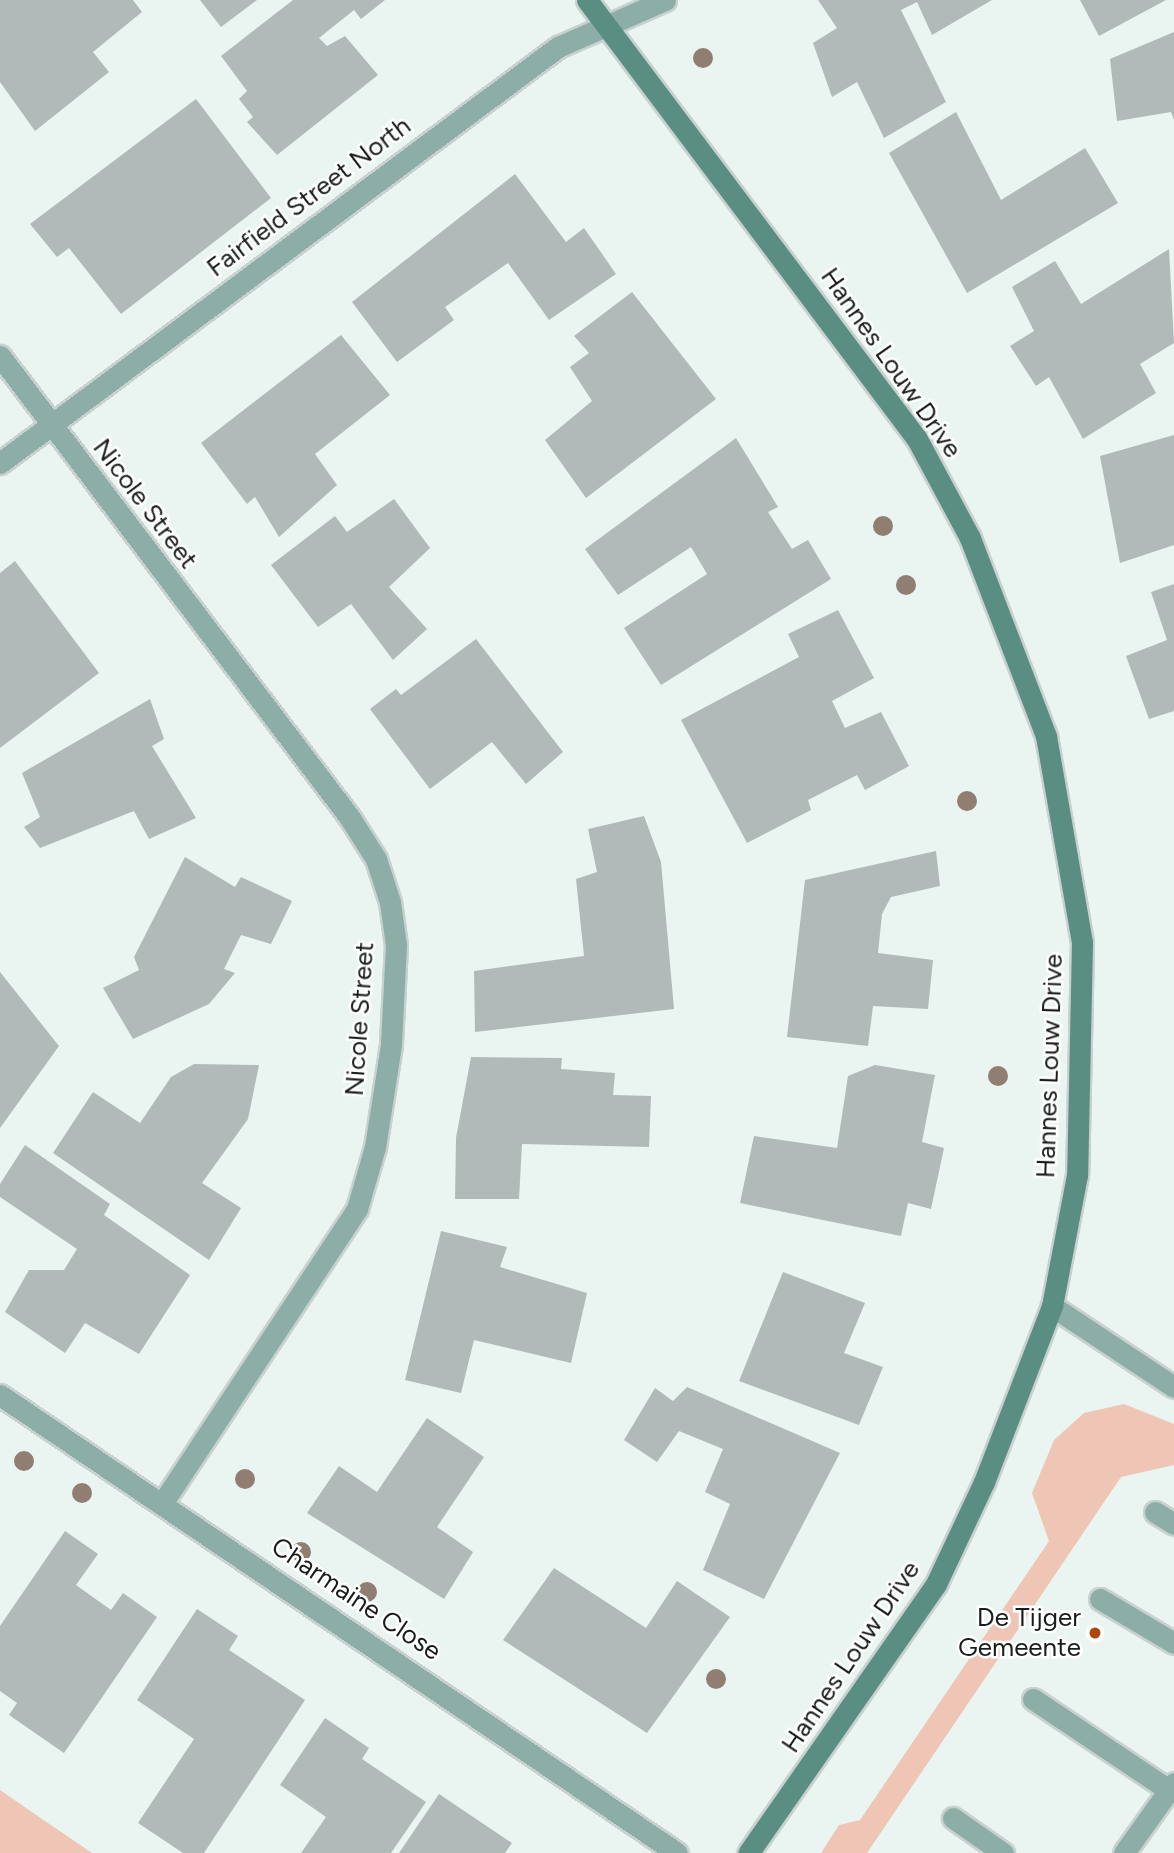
<!DOCTYPE html>
<style>
body{margin:0}
#map{position:relative;width:1174px;height:1853px;overflow:hidden;background:#eaf4f1;font-family:Figtree,sans-serif}
div>[style]{position:absolute}
[style*='--x']{left:calc(var(--x)*1px);top:calc(var(--y)*1px);width:calc(var(--w)*1px);rotate:calc(var(--a)*1deg)}
.green>*{inset:0;background:#efc6b5}
.building>*{inset:0;background:#b1bab8}
.roads{filter:drop-shadow(2px 0 #c8d1cf) drop-shadow(-2px 0 #c8d1cf) drop-shadow(0 2px #c8d1cf) drop-shadow(0 -2px #c8d1cf)}
.lane>*{height:21px;margin:-10.5px;padding:0 10.5px;transform-origin:10.5px;border-radius:10.5px;background:#8daea6}
.street>*{height:21px;margin:-10.5px;padding:0 10.5px;transform-origin:10.5px;border-radius:10.5px;background:#8daea6}
.secondary>*{height:21px;margin:-10.5px;padding:0 10.5px;transform-origin:10.5px;border-radius:10.5px;background:#5b8e82}
.trees>*{width:20px;height:20px;margin:-10px;border-radius:50%;background:#907e72}
.dots>*{width:19px;height:19px;translate:-50% -50%;box-sizing:border-box;border:4px solid #fff;border-radius:50%}
span{translate:-50% -50%;white-space:nowrap;text-align:center;line-height:1.15;-webkit-text-stroke:5px #fff;paint-order:stroke}
.street-label{font-size:26px;color:#181c1b}
.poi-label{font-size:26px;color:#181c1b}
.right{translate:-100% -50%;text-align:right}
</style>
<div id="map">
<div class="green">
<div style="clip-path:polygon(1124px 1404px,1174px 1424px,1174px 1465px,1121px 1477px,867px 1853px,821px 1853px,839px 1825px,860px 1820px,1049px 1541px,1032px 1493px,1054px 1440px,1084px 1413px)"></div>
<div style="clip-path:polygon(0 1790px,45px 1821px,92px 1853px,0 1853px)"></div>
</div>
<div class="building">
<div style="clip-path:polygon(0 0,133px 0,142px 12px,93px 52px,109px 72px,35px 131px,0 82px)"></div>
<div style="clip-path:polygon(200px 0,257px 0,221px 27px)"></div>
<div style="clip-path:polygon(293px 0,385px 0,361px 19px,354px 10px,319px 38px,327px 46px,345px 36px,378px 75px,277px 155px,247px 122px,253px 117px,239px 99px,247px 91px,221px 56px)"></div>
<div style="clip-path:polygon(818px 0,992px 0,932px 35px,917px 2px,901px 10px,946px 102px,884px 138px,857px 82px,832px 97px,813px 43px,837px 28px)"></div>
<div style="clip-path:polygon(1080px 0,1166px 0,1099px 36px)"></div>
<div style="clip-path:polygon(1174px 32px,1174px 120px,1171px 112px,1117px 121px,1110px 59px)"></div>
<div style="clip-path:polygon(196px 99px,271px 198px,121px 314px,69px 248px,57px 257px,30px 224px)"></div>
<div style="clip-path:polygon(956px 112px,1001px 200px,1085px 148px,1118px 203px,967px 293px,889px 153px)"></div>
<div style="clip-path:polygon(515px 174px,566px 242px,584px 228px,616px 274px,549px 320px,508px 263px,445px 307px,454px 320px,397px 362px,352px 302px)"></div>
<div style="clip-path:polygon(1169px 249px,1174px 343px,1140px 364px,1156px 393px,1083px 439px,1049px 377px,1036px 386px,1010px 346px,1034px 331px,1012px 287px,1055px 261px,1081px 304px)"></div>
<div style="clip-path:polygon(632px 292px,716px 399px,586px 498px,545px 440px,592px 401px,570px 367px,589px 353px,574px 336px)"></div>
<div style="clip-path:polygon(341px 335px,390px 395px,315px 454px,337px 485px,279px 537px,255px 497px,247px 504px,201px 443px)"></div>
<div style="clip-path:polygon(1174px 435px,1174px 545px,1120px 563px,1100px 456px)"></div>
<div style="clip-path:polygon(736px 438px,778px 507px,768px 512px,792px 549px,808px 540px,831px 579px,661px 685px,624px 628px,707px 574px,691px 547px,618px 595px,585px 549px)"></div>
<div style="clip-path:polygon(394px 499px,430px 548px,389px 587px,427px 629px,393px 660px,351px 604px,318px 627px,271px 565px,335px 516px,347px 532px)"></div>
<div style="clip-path:polygon(15px 561px,99px 673px,0 748px,0 573px)"></div>
<div style="clip-path:polygon(1174px 584px,1174px 711px,1149px 719px,1126px 656px,1167px 640px,1151px 592px)"></div>
<div style="clip-path:polygon(838px 610px,874px 678px,832px 701px,845px 728px,881px 712px,909px 766px,865px 790px,857px 775px,808px 800px,811px 810px,747px 843px,681px 720px,799px 657px,788px 634px)"></div>
<div style="clip-path:polygon(476px 639px,563px 752px,526px 784px,492px 742px,430px 789px,370px 709px,396px 689px,401px 695px)"></div>
<div style="clip-path:polygon(150px 699px,164px 739px,152px 746px,196px 818px,149px 839px,134px 811px,40px 848px,24px 827px,40px 817px,22px 773px)"></div>
<div style="clip-path:polygon(644px 816px,661px 862px,674px 1009px,475px 1032px,474px 971px,584px 956px,576px 879px,597px 872px,588px 829px)"></div>
<div style="clip-path:polygon(936px 851px,940px 886px,891px 897px,882px 914px,878px 953px,933px 960px,928px 1009px,873px 1006px,868px 1046px,787px 1037px,805px 880px)"></div>
<div style="clip-path:polygon(185px 857px,235px 887px,241px 877px,292px 901px,271px 944px,241px 935px,224px 969px,235px 973px,209px 1004px,133px 1039px,103px 988px,139px 970px,134px 957px)"></div>
<div style="clip-path:polygon(0 972px,59px 1046px,0 1128px)"></div>
<div style="clip-path:polygon(471px 1057px,562px 1058px,561px 1069px,615px 1073px,613px 1095px,651px 1096px,649px 1147px,522px 1144px,519px 1199px,455px 1199px,456px 1138px)"></div>
<div style="clip-path:polygon(194px 1064px,259px 1065px,248px 1119px,202px 1183px,241px 1208px,209px 1260px,53px 1153px,93px 1092px,140px 1123px,171px 1077px)"></div>
<div style="clip-path:polygon(875px 1065px,935px 1075px,922px 1142px,944px 1148px,931px 1209px,908px 1203px,901px 1236px,740px 1203px,754px 1136px,837px 1148px,848px 1076px)"></div>
<div style="clip-path:polygon(25px 1145px,110px 1204px,104px 1215px,190px 1275px,139px 1354px,85px 1323px,65px 1353px,5px 1312px,29px 1270px,64px 1270px,77px 1249px,0 1197px,0 1184px)"></div>
<div style="clip-path:polygon(441px 1231px,507px 1247px,500px 1267px,587px 1293px,571px 1363px,474px 1340px,461px 1393px,405px 1380px)"></div>
<div style="clip-path:polygon(783px 1272px,865px 1303px,844px 1353px,883px 1367px,859px 1425px,739px 1381px)"></div>
<div style="clip-path:polygon(687px 1387px,840px 1453px,764px 1599px,703px 1570px,730px 1504px,705px 1492px,723px 1449px,679px 1431px,657px 1462px,624px 1440px,655px 1388px,673px 1401px)"></div>
<div style="clip-path:polygon(427px 1418px,484px 1457px,437px 1527px,473px 1552px,444px 1599px,307px 1513px,339px 1466px,377px 1492px)"></div>
<div style="clip-path:polygon(65px 1531px,98px 1554px,76px 1585px,111px 1610px,123px 1593px,157px 1617px,64px 1753px,9px 1715px,17px 1703px,0 1691px,0 1626px)"></div>
<div style="clip-path:polygon(554px 1568px,646px 1628px,677px 1581px,730px 1617px,647px 1733px,503px 1640px)"></div>
<div style="clip-path:polygon(197px 1609px,238px 1636px,229px 1650px,305px 1700px,204px 1853px,183px 1853px,138px 1823px,194px 1739px,137px 1700px)"></div>
<div style="clip-path:polygon(325px 1718px,369px 1748px,362px 1759px,426px 1802px,391px 1853px,301px 1853px,326px 1817px,280px 1785px)"></div>
<div style="clip-path:polygon(439px 1794px,512px 1843px,505px 1853px,399px 1853px)"></div>
</div>
<div class="roads">
<div class="lane">
<div style="--x:1155;--y:1512;--w:22;--a:32"></div>
<div style="--x:1100;--y:1599;--w:86;--a:30.7"></div>
<div style="--x:1033;--y:1699;--w:164;--a:33.8"></div>
<div style="--x:953;--y:1818;--w:61;--a:35"></div>
<div style="--x:1124;--y:1853;--w:86;--a:-54.5"></div>
</div>
<div class="street">
<div style="--x:0;--y:356;--w:580;--a:52.85"></div>
<div style="--x:350;--y:818;--w:49;--a:57.6"></div>
<div style="--x:376;--y:859;--w:45;--a:72"></div>
<div style="--x:390;--y:902;--w:43;--a:82.1"></div>
<div style="--x:396;--y:945;--w:100;--a:92.9"></div>
<div style="--x:391;--y:1045;--w:103;--a:98.9"></div>
<div style="--x:375;--y:1147;--w:65;--a:106.2"></div>
<div style="--x:357;--y:1209;--w:350;--a:123.5"></div>
<div style="--x:0;--y:463;--w:696;--a:-36.71"></div>
<div style="--x:558;--y:47;--w:117;--a:-23.7"></div>
<div style="--x:1052;--y:1306;--w:146;--a:33.6"></div>
<div style="--x:0;--y:1395;--w:817;--a:34.08"></div>
</div>
<div class="secondary">
<div style="--x:587;--y:0;--w:549;--a:53.07"></div>
<div style="--x:917;--y:439;--w:112;--a:61.8"></div>
<div style="--x:970;--y:538;--w:212;--a:69"></div>
<div style="--x:1046;--y:736;--w:210;--a:80.1"></div>
<div style="--x:1082;--y:943;--w:232;--a:91.2"></div>
<div style="--x:1077;--y:1175;--w:133;--a:100.8"></div>
<div style="--x:1052;--y:1306;--w:189;--a:111.1"></div>
<div style="--x:984;--y:1482;--w:113;--a:115.2"></div>
<div style="--x:936;--y:1584;--w:328;--a:124.9"></div>
</div>
</div>
<div class="trees">
<div style="left:703px;top:58px"></div>
<div style="left:883px;top:526px"></div>
<div style="left:906px;top:585px"></div>
<div style="left:967px;top:801px"></div>
<div style="left:998px;top:1076px"></div>
<div style="left:24px;top:1461px"></div>
<div style="left:245px;top:1479px"></div>
<div style="left:82px;top:1493px"></div>
<div style="left:301px;top:1552px"></div>
<div style="left:367px;top:1592px"></div>
<div style="left:716px;top:1679px"></div>
</div>
<div class="dots">
<div style="left:1095px;top:1633px;background:#aa480e"></div>
</div>
<div class="street-label">
<span style="left:309px;top:197px;rotate:-37deg">Fairfield Street North</span>
<span style="left:891px;top:363px;rotate:55deg">Hannes Louw Drive</span>
<span style="left:145px;top:504px;rotate:53deg">Nicole Street</span>
<span style="left:360px;top:1019px;rotate:-86deg">Nicole Street</span>
<span style="left:1050px;top:1066px;rotate:-88deg">Hannes Louw Drive</span>
<span style="left:356px;top:1599px;rotate:34deg">Charmaine Close</span>
<span style="left:851px;top:1657px;rotate:-56deg">Hannes Louw Drive</span>
</div>
<div class="poi-label">
<span class="right" style="left:1081px;top:1633px">De Tijger<br>Gemeente</span>
</div>
</div>
